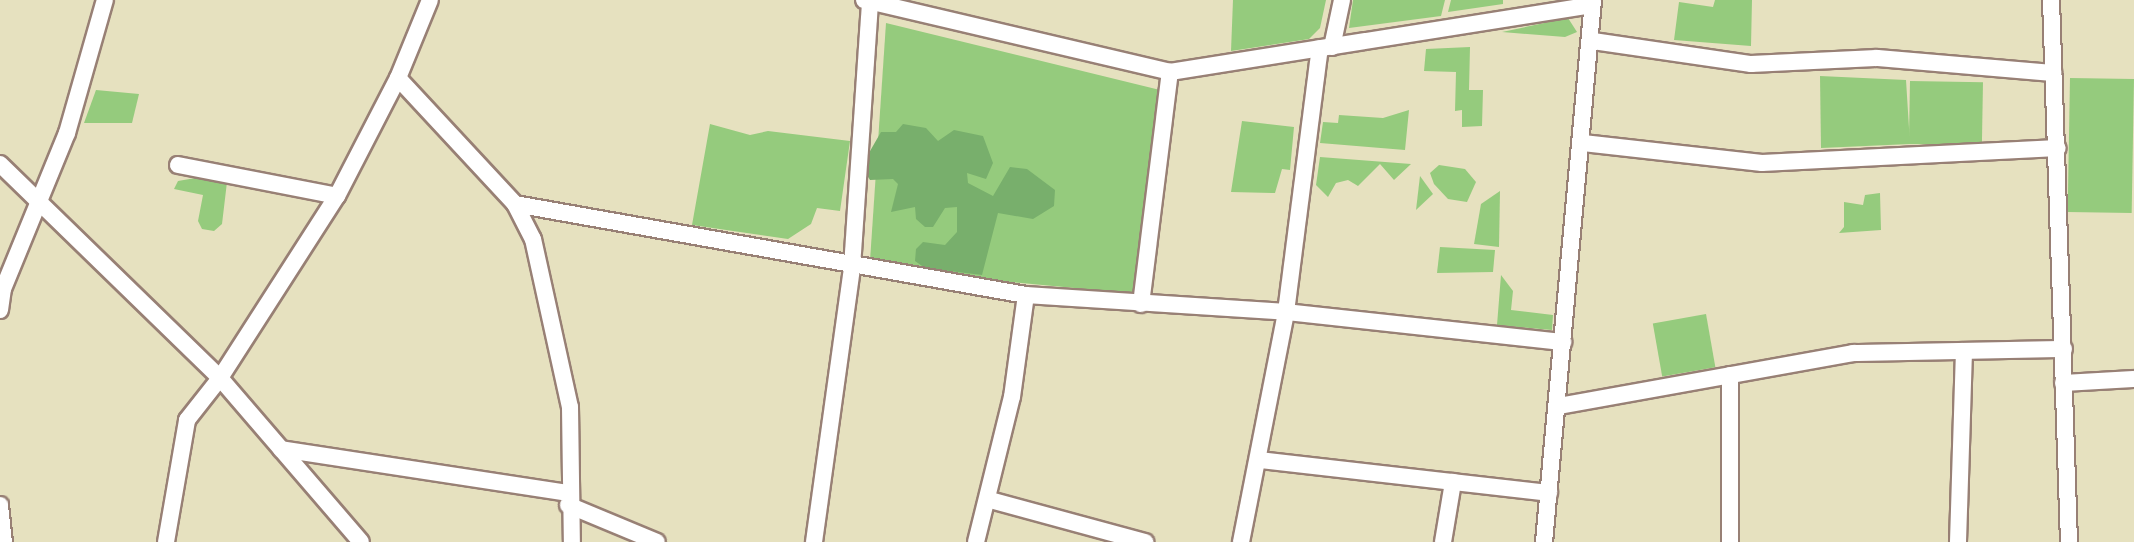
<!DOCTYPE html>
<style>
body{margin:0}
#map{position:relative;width:2134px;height:542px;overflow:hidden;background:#e6e1bf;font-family:"Patrick Hand",sans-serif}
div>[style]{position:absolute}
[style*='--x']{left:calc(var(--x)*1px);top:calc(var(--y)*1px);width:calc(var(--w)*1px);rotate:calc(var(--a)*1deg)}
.green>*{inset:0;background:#95cb7d;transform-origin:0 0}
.forest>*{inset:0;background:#78af6c}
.roads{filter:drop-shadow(2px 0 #988075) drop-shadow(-2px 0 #988075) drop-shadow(0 2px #988075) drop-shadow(0 -2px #988075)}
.street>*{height:16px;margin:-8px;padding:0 8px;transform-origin:8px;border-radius:8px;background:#fff}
span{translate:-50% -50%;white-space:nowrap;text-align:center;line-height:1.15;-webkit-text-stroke:5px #f6f6f2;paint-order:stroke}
</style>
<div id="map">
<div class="green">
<div style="clip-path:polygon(1233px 0,1326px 0,1320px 28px,1309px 39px,1231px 51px)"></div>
<div style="clip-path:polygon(1353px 0,1445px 0,1441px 16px,1349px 28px)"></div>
<div style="clip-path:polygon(1451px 0,1503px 0,1503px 4px,1448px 12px)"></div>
<div style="clip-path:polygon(1715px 0,1752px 0,1751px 46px,1674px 40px,1679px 2px,1713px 7px)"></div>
<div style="clip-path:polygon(1568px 18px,1577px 32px,1565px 37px,1502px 32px)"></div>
<div style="clip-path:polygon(886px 23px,1160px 90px,1138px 294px,956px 277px,870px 261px)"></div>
<div style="clip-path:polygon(1470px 47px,1469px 90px,1483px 90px,1482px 126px,1462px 127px,1462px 110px,1455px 111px,1456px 72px,1424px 71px,1426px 49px)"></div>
<div style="clip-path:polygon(1820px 76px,1906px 80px,1910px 144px,1821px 148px)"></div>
<div style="left:2070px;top:78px;width:64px;height:134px;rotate:1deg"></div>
<div style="left:1910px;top:81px;width:73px;height:63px;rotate:1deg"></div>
<div style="clip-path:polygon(96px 90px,139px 94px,132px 123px,84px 123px)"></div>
<div style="clip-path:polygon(1409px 110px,1405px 150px,1320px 143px,1323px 122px,1338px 123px,1339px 115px,1383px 118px)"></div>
<div style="clip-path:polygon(1242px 121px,1294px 127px,1290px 170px,1282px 169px,1275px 193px,1231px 192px)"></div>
<div style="clip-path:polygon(710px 124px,750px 135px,768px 131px,850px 141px,840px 211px,817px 208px,811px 224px,788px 239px,692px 225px)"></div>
<div style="clip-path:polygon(1320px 157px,1411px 164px,1394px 180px,1380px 164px,1358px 186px,1348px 180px,1336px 183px,1328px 197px,1316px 185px)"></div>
<div style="clip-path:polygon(1439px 165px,1465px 169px,1476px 182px,1467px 202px,1448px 199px,1434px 184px,1430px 173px)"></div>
<div style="clip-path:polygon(207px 176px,227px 182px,222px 224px,214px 231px,202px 229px,198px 221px,203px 195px,174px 189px,178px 181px)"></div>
<div style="clip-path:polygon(1420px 176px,1433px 194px,1416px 210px)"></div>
<div style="clip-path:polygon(1500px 191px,1499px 247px,1474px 244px,1481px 204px)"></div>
<div style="clip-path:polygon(1880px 193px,1881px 230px,1839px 233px,1844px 227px,1844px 202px,1863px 205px,1865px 195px)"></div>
<div style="clip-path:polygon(1440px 247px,1495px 250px,1493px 272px,1437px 273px)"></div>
<div style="clip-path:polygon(1501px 275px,1513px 291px,1511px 310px,1553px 315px,1552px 330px,1497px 325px)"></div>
<div style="left:1706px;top:314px;width:54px;height:54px;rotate:80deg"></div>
</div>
<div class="forest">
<div style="clip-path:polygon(903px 124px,926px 128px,938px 141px,954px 130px,983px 136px,993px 163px,986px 179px,967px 173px,968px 183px,993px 196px,1010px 167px,1027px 169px,1055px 190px,1054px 206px,1033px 219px,998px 213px,982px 275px,925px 268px,915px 261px,916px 249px,923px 242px,945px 245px,957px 232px,957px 207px,945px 208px,933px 227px,925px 227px,916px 219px,915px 207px,891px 212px,898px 184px,893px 179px,870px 180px,867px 175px,866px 158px,881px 132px,896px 132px)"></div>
</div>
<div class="roads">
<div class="street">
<div style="--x:864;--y:0;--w:314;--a:13.2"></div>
<div style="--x:1170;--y:72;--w:427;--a:-9"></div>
<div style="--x:2051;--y:0;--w:542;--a:88.1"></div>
<div style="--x:1593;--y:41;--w:160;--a:8.3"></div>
<div style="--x:1751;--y:64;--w:126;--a:-2.7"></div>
<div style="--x:1877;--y:58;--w:177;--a:4.9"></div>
<div style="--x:1332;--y:47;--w:48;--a:-78"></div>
<div style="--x:398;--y:78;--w:172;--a:47.1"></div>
<div style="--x:515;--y:204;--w:39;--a:63"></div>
<div style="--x:533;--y:239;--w:172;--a:77.6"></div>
<div style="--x:570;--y:407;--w:135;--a:89.2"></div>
<div style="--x:1583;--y:143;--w:180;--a:6.4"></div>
<div style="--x:1762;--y:163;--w:296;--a:-2.9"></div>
<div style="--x:0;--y:164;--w:307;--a:44.2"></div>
<div style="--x:220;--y:378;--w:216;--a:49.3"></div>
<div style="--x:178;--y:165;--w:162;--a:11"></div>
<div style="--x:515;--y:204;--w:519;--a:10.1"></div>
<div style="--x:1026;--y:295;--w:261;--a:3.7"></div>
<div style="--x:1286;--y:312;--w:279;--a:6.2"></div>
<div style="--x:1141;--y:304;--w:234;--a:-82.9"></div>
<div style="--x:0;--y:310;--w:21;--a:-82"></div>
<div style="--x:3;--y:289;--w:169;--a:-67.7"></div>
<div style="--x:67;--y:133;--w:138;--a:-74.1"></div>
<div style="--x:1730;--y:375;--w:167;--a:90"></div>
<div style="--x:2063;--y:383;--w:71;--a:-3.2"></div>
<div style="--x:1559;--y:406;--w:299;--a:-10.2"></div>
<div style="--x:1853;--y:353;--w:211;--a:-1.1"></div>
<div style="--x:281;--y:449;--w:290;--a:8.7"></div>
<div style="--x:1260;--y:460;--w:291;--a:6.5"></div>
<div style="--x:990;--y:500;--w:161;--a:15.2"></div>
<div style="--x:0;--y:505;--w:37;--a:84"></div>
<div style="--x:568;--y:505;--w:96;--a:22.6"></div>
<div style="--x:166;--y:542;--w:124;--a:-80.2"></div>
<div style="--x:187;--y:420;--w:53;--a:-51.8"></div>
<div style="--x:220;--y:378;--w:216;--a:-57.3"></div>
<div style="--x:337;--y:196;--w:133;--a:-62.7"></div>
<div style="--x:398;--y:78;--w:84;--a:-67.7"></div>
<div style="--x:814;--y:542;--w:278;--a:-82.1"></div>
<div style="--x:852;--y:267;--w:268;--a:-86.1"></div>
<div style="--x:976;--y:542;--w:149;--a:-76.1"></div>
<div style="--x:1012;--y:397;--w:103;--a:-82.2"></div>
<div style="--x:1241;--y:542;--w:234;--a:-78.9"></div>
<div style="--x:1286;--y:312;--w:266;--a:-82.7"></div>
<div style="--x:1443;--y:542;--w:61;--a:-80.5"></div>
<div style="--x:1544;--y:542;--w:544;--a:-84.83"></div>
<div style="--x:1958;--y:542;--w:191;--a:-88.2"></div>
</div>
</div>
</div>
